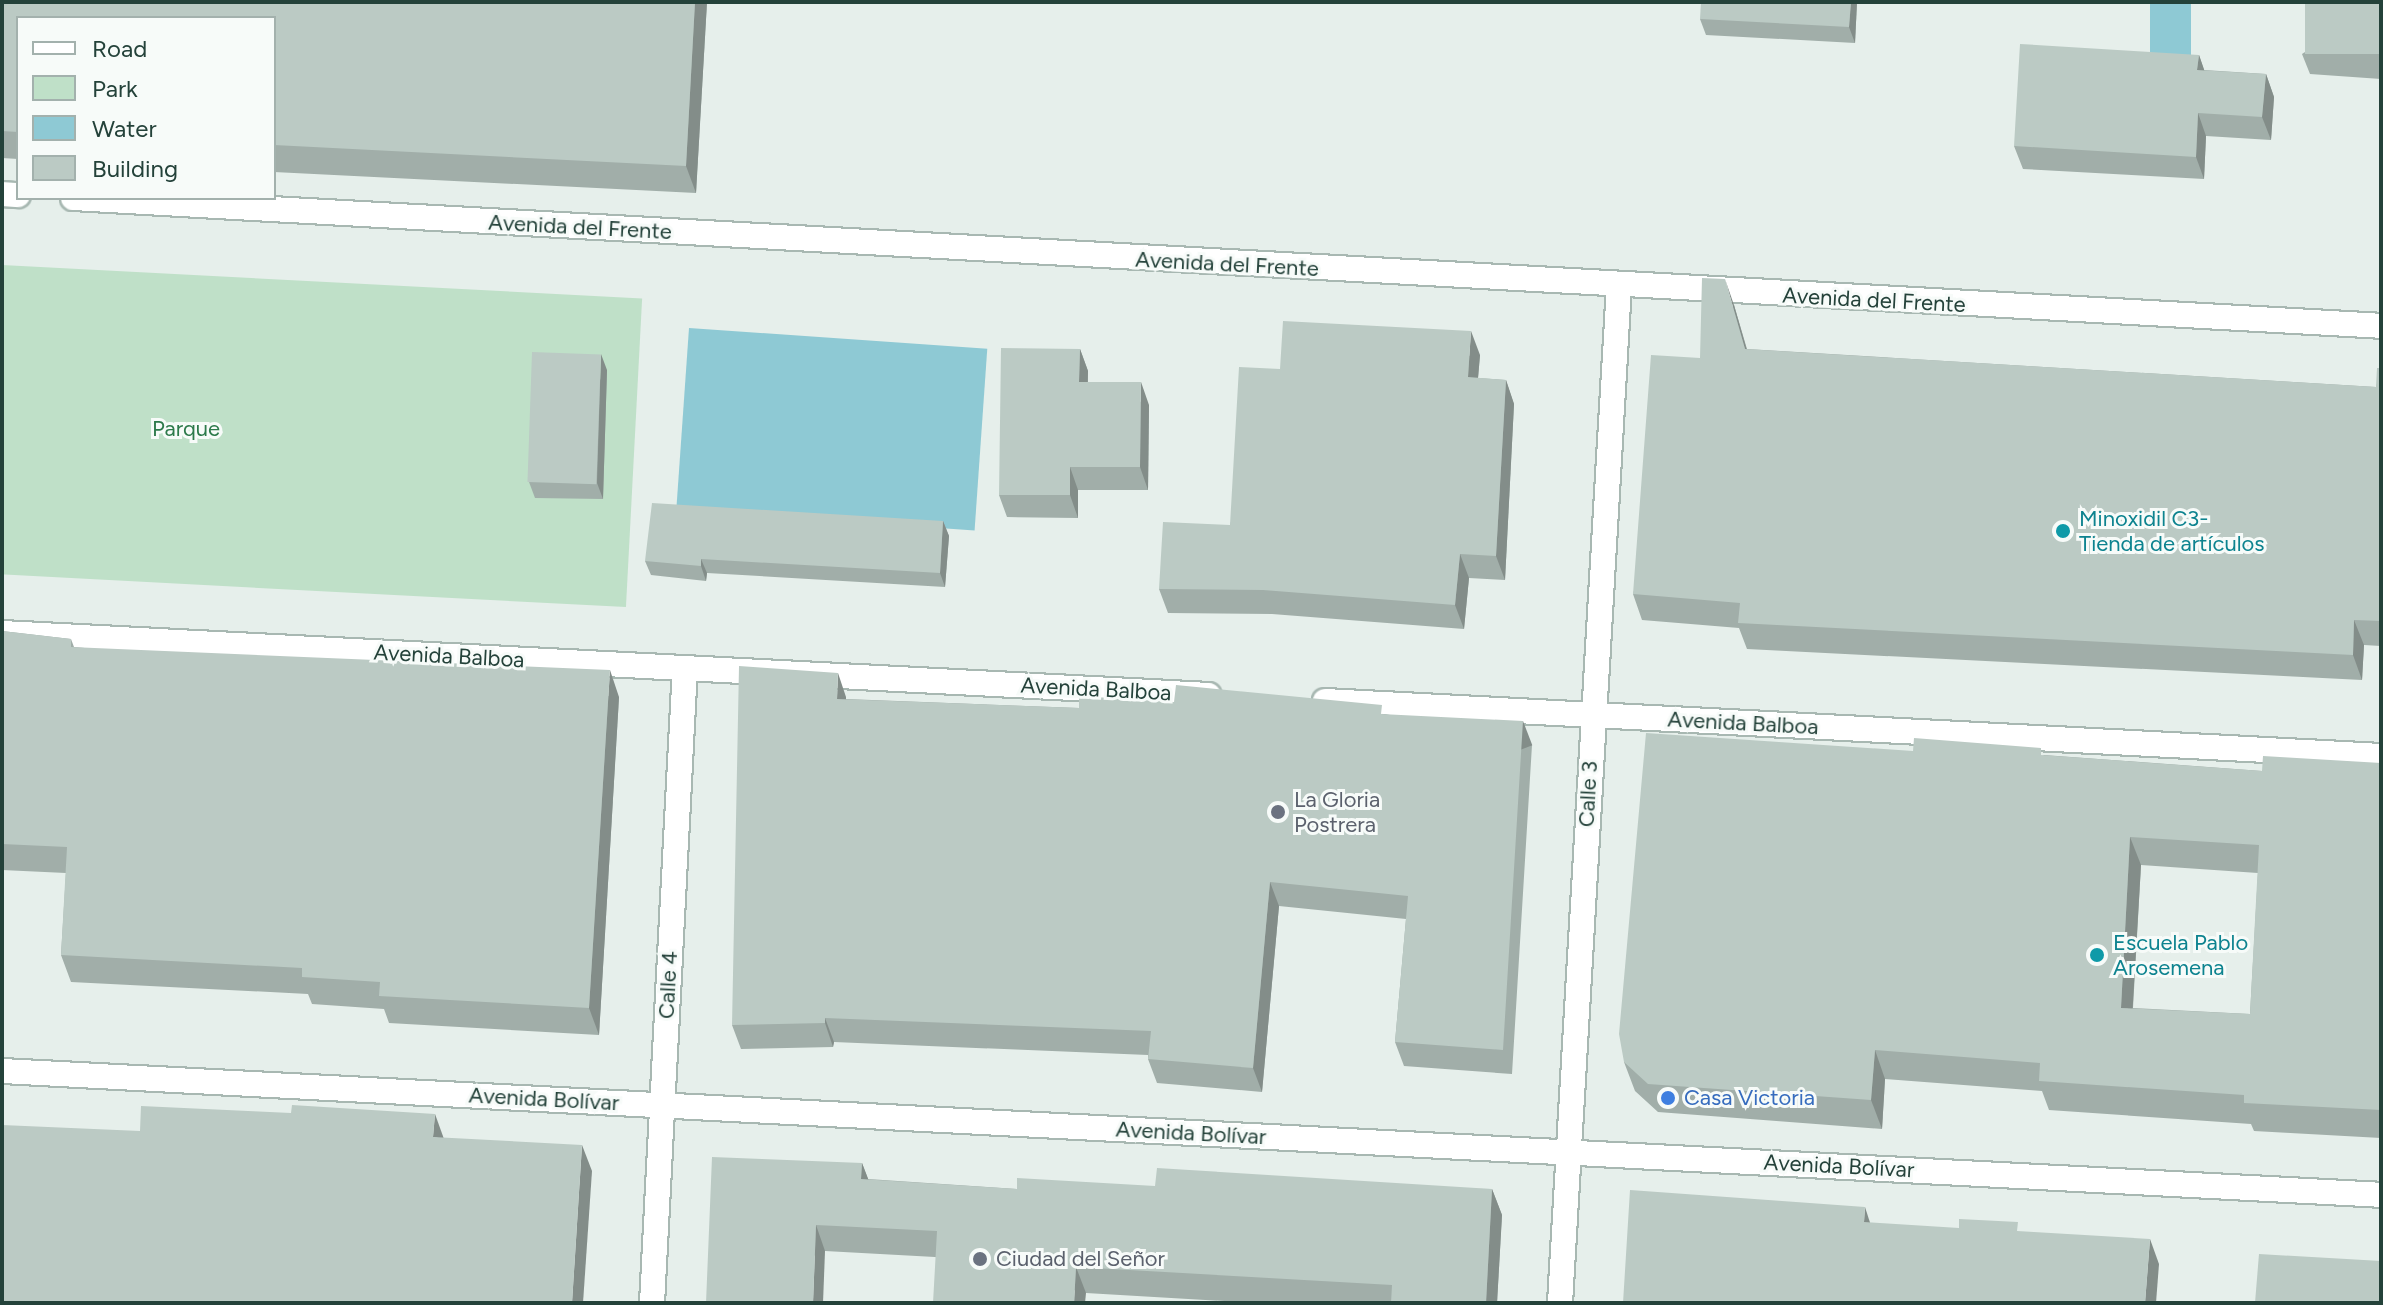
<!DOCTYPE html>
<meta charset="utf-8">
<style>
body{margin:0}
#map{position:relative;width:2383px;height:1305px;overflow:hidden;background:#e6efeb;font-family:Figtree,sans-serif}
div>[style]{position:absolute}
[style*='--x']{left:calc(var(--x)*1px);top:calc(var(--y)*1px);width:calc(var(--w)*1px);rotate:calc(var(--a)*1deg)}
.green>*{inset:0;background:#bfe0c8;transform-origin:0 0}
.water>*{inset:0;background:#8ec9d4;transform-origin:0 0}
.roads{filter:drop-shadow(2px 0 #a8b8b2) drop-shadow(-2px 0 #a8b8b2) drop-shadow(0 2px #a8b8b2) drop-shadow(0 -2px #a8b8b2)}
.minor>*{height:24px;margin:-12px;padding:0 12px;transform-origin:12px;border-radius:12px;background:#fff}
.tertiary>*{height:24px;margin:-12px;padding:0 12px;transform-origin:12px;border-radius:12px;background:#fff}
.wall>*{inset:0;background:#a1aea9}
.shaded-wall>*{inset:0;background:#838d89;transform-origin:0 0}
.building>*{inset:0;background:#bbcac4;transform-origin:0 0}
.dots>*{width:22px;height:22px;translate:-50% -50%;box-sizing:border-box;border:4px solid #f7fbf9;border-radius:50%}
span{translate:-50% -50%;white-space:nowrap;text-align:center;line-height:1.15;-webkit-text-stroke:6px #f7fbf9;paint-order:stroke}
.street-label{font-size:22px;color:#24423a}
.park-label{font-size:22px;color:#2d7a4b}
.culture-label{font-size:22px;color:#0d838f}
.left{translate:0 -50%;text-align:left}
.worship-label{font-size:22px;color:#5b616d}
.shop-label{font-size:22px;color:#366cbe}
.frame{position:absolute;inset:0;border:4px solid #24423a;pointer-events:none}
.legend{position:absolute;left:16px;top:16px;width:260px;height:184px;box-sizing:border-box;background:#f7fbf9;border:2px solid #a3b1ad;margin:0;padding:10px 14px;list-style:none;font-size:24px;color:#24423a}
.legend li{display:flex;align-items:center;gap:16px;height:40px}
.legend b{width:40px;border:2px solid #a3b1ad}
</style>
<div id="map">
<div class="green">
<div style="left:2px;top:265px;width:641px;height:309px;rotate:3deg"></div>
</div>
<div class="water">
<div style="left:2150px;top:2px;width:41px;height:55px"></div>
<div style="left:689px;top:328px;width:299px;height:182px;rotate:4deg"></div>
</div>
<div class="roads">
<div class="minor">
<div style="--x:2;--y:194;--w:16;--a:4"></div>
<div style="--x:73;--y:198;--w:2312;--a:3.17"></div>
<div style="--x:2;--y:633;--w:1208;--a:2.94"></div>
<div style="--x:1325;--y:701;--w:1057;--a:2.98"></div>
<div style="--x:652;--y:1303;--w:636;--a:-87.03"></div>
<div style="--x:1560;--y:1303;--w:1019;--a:-86.68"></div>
</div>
<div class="tertiary">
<div style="--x:2;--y:1071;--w:2382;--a:2.98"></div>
</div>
</div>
<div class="wall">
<div style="clip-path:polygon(2px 2px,707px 2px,696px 193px,274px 172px,274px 18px,18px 18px,18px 159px,2px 158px)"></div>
<div style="clip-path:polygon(1857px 2px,1855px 43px,1706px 35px,1700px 19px)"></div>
<div style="clip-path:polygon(2381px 2px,2381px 79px,2310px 74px,2302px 54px)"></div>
<div style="clip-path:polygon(2199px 55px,2204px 70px,2266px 74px,2274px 97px,2271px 140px,2206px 136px,2204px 179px,2023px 169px,2014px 146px)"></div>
<div style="clip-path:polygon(1734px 305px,1747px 349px,2376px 387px,2381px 368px,2381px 646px,2364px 645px,2362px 680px,1747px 649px,1739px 628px,1642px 620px,1633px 594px,1700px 358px)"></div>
<div style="clip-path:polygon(1080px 349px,1088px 371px,1088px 382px,1149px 405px,1148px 490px,1078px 490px,1078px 518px,1007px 517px,999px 495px)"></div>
<div style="clip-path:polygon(1480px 355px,1478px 378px,1506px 380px,1514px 404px,1505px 580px,1469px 578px,1464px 629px,1272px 614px,1168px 613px,1159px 589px,1230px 525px,1280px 369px)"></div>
<div style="clip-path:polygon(607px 370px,603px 499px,535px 498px,529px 482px)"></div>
<div style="clip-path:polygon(943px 521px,949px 536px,945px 587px,707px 573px,706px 581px,651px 575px,645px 561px)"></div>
<div style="clip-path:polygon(2px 631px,71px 639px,74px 647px,619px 697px,599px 1035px,389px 1023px,384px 1009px,312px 1004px,308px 994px,71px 982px,61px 955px,66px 873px,2px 870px)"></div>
<div style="clip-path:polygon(846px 697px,846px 699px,1079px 708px,1385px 714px,1532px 745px,1512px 1074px,1404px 1066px,1395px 1042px,1406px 919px,1279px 906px,1262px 1092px,1157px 1083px,1148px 1059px,1148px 1055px,834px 1042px,833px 1047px,741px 1049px,732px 1025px)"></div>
<div style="clip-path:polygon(evenodd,2044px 755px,2262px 771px,2381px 763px,2381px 1138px,2254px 1131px,2251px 1124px,2049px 1110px,2042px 1091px,1885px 1079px,1882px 1129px,1658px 1112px,1635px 1091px,1624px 1062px,2044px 755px,2141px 865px,2258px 873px,2250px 1014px,2133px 1008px,2141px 865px)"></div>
<div style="clip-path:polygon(862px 1163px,868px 1179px,1017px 1189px,1155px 1186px,1492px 1189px,1502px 1215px,1497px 1303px,1258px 1303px,1086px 1293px,935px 1257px,825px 1251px,706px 1303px)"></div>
</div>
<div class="shaded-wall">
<div style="clip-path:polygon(695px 2px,707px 2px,696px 193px,686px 166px)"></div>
<div style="clip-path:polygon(1851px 2px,1857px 2px,1855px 43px,1849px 27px)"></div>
<div style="clip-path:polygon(2199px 55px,2207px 78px,2197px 70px)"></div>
<div style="clip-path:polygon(2266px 74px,2274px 97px,2271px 140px,2262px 117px)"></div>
<div style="clip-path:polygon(2198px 113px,2206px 136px,2204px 179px,2196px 157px)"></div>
<div style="clip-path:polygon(1725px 279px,1734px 305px,1754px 375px,1745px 349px)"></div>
<div style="clip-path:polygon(1471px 331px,1480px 355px,1476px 401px,1468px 377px)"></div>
<div style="clip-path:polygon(1080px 349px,1088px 371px,1087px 405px,1079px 382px)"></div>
<div style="clip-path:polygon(601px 354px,607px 370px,603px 499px,597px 483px)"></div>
<div style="clip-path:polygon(1506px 380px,1514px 404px,1505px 580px,1496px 556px)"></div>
<div style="clip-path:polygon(1141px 382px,1149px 405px,1148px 490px,1140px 467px)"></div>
<div style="clip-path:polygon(1070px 467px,1078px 490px,1078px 518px,1070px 495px)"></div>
<div style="clip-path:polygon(943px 521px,949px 536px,945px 587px,940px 573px)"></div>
<div style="clip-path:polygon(1460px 554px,1469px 578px,1464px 629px,1455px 605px)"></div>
<div style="clip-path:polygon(701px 559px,707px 573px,706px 581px,701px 566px)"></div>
<div style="clip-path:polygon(2354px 620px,2364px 645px,2362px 680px,2353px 655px)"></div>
<div style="clip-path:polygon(610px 670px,619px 697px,599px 1035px,589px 1008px)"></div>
<div style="clip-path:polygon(838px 673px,846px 697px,846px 723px,837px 699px)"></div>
<div style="left:1523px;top:721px;width:26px;height:330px;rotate:69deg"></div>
<div style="clip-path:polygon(2130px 837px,2141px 865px,2131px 1036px,2121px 1008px)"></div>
<div style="clip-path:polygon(1270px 882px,1279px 906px,1262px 1092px,1253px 1068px)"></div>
<div style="clip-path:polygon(825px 1018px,834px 1042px,833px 1047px,825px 1023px)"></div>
<div style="clip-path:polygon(1875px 1050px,1885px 1079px,1882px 1129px,1871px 1100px)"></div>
<div style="clip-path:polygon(435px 1114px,444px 1139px,433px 1137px)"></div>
<div style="clip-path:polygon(582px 1145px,592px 1171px,583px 1303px,572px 1303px)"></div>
<div style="clip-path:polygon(862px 1163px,872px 1189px,861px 1179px)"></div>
<div style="clip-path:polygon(1492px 1189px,1502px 1215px,1497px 1303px,1486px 1303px)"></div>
<div style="clip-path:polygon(1865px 1207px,1873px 1232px,1864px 1222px)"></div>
<div style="clip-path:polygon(816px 1225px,825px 1251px,823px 1303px,813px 1303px)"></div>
<div style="clip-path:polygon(2150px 1239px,2159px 1264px,2156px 1303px,2145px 1303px)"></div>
<div style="clip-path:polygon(1076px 1267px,1086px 1293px,1085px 1303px,1074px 1303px)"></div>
</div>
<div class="building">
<div style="clip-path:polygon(2px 2px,695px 2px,686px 166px,274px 145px,274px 18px,18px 18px,18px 132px,2px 131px)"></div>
<div style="clip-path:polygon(1701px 2px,1851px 2px,1849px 27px,1700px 19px)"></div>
<div style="left:2305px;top:2px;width:76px;height:52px"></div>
<div style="clip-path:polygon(2020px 44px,2199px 55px,2197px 70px,2266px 74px,2262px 117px,2198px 113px,2196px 157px,2014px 146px)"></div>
<div style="clip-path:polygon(1702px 278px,1725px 279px,1745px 349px,2376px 387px,2377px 368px,2381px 368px,2381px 621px,2354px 620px,2353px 655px,1738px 623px,1740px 603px,1633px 594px,1651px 355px,1700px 358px)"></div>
<div style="clip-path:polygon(1283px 321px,1471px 331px,1468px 377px,1506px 380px,1496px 556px,1460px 554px,1455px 605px,1263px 590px,1159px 589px,1163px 522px,1230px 525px,1239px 367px,1280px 369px)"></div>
<div style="clip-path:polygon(1001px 348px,1080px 349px,1079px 382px,1141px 382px,1140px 467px,1070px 467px,1070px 495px,999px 495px)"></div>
<div style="left:532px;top:352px;width:69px;height:130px;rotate:2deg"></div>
<div style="clip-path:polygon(652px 503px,943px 521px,940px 573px,701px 559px,701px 566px,645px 561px)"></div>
<div style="clip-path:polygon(2px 631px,71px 639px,71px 647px,610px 670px,589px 1008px,379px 996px,380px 982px,302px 977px,302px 968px,61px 955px,67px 847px,2px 844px)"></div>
<div style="clip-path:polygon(739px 666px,838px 673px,837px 699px,1079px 708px,1079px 696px,1174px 702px,1176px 685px,1382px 705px,1381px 714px,1523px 721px,1503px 1050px,1395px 1042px,1408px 896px,1270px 882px,1253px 1068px,1148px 1059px,1151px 1031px,825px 1018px,825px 1023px,732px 1025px)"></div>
<div style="clip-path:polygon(evenodd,1646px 733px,1913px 751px,1914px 738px,2041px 748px,2041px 755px,2262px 771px,2263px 756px,2381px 763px,2381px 1110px,2244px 1103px,2244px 1095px,2039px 1081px,2040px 1063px,1875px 1050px,1871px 1100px,1648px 1084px,1624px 1062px,1619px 1034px,1646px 733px,2130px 837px,2259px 845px,2250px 1014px,2121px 1008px,2130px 837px)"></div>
<div style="clip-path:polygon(292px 1105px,435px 1114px,433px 1137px,582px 1145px,572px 1303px,299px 1303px,270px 1302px,270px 1303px,2px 1303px,2px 1125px,140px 1131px,141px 1106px,291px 1113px)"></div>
<div style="clip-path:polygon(712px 1157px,862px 1163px,861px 1179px,1017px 1189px,1017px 1178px,1155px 1186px,1157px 1168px,1492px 1189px,1486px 1303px,1391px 1303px,1392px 1285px,1076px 1267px,1074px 1303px,933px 1303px,937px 1231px,816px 1225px,813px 1303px,706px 1303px)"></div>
<div style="clip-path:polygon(1630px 1190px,1865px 1207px,1864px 1222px,1959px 1228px,1959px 1219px,2018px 1222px,2017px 1231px,2150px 1239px,2145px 1303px,1623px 1303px)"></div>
<div style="clip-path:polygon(2259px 1254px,2381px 1261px,2381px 1303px,2255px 1303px)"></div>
</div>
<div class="dots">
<div style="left:2063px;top:531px;background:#0f9aa8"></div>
<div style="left:1278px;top:812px;background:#6b7280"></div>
<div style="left:2097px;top:955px;background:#0f9aa8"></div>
<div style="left:1668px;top:1098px;background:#3f7fe0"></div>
<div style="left:980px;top:1259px;background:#6b7280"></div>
</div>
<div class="street-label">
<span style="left:580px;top:227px;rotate:3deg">Avenida del Frente</span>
<span style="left:1227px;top:264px;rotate:3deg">Avenida del Frente</span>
<span style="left:1874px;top:300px;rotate:3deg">Avenida del Frente</span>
<span style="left:449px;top:656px;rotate:3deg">Avenida Balboa</span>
<span style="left:1096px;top:689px;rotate:3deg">Avenida Balboa</span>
<span style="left:1743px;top:723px;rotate:3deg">Avenida Balboa</span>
<span style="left:1588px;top:794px;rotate:-87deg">Calle 3</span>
<span style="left:668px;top:985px;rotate:-87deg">Calle 4</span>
<span style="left:544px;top:1099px;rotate:3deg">Avenida Bolívar</span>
<span style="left:1191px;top:1133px;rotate:3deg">Avenida Bolívar</span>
<span style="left:1839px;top:1166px;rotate:3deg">Avenida Bolívar</span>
</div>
<div class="park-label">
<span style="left:186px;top:429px">Parque</span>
</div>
<div class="culture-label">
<span class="left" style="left:2079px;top:531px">Minoxidil C3-<br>Tienda de artículos</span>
<span class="left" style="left:2113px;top:955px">Escuela Pablo<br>Arosemena</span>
</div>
<div class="worship-label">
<span class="left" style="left:1294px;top:812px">La Gloria<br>Postrera</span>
<span class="left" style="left:996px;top:1259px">Ciudad del Señor</span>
</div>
<div class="shop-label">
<span class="left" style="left:1684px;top:1098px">Casa Victoria</span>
</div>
<div class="frame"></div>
<ul class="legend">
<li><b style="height:10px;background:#fff"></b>Road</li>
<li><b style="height:22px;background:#bfe0c8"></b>Park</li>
<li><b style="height:22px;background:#8ec9d4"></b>Water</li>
<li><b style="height:22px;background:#bbcac4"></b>Building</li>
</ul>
</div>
